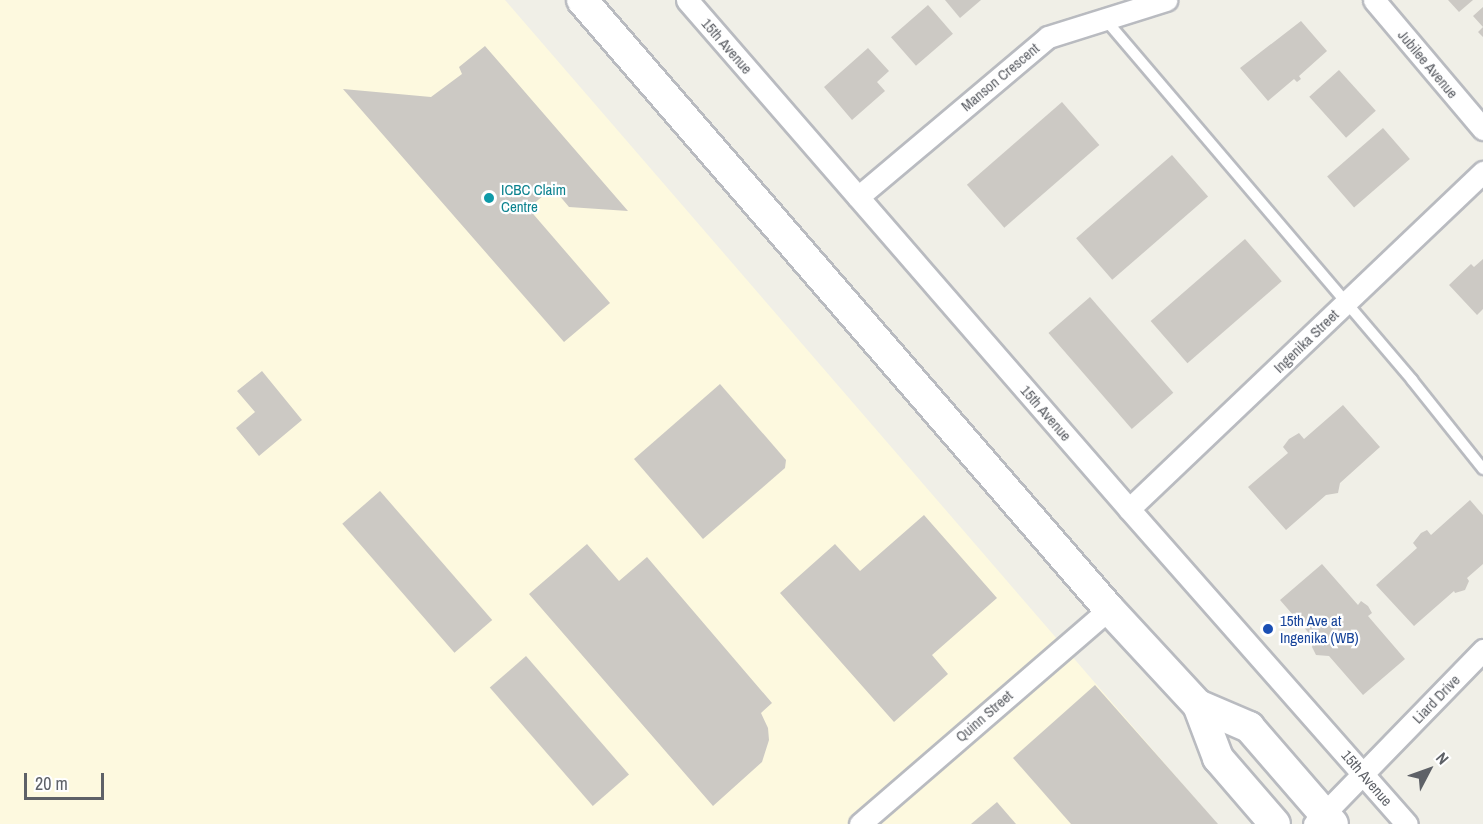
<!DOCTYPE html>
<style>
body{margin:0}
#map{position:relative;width:1483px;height:824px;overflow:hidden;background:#f0efe7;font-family:"Archivo Narrow",sans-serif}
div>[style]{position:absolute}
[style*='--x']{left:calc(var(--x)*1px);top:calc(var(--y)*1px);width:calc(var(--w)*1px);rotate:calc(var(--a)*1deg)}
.commercial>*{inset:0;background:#fdf9df}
.building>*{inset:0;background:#ccc9c4;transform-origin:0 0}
.roads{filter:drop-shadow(2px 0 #b9bbc0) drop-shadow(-2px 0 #b9bbc0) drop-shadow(0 2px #b9bbc0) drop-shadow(0 -2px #b9bbc0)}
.lane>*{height:10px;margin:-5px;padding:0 5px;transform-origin:5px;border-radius:5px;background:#fff}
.street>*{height:21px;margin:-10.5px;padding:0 10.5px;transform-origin:10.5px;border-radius:10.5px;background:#fff}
.secondary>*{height:30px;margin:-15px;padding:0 15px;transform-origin:15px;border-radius:15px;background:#fff}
.dots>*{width:16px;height:16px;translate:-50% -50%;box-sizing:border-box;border:3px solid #fff;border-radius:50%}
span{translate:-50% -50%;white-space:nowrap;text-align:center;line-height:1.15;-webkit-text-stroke:4.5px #fff;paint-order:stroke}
.street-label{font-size:15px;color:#5e6167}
.culture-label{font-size:15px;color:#0d838f}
.left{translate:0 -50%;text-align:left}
.transit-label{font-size:15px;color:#164399}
.north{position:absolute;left:1399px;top:740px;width:60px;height:60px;-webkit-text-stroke:4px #fff;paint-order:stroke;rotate:49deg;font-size:16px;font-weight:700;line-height:24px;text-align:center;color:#5e6167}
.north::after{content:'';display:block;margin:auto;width:21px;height:27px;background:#5e6167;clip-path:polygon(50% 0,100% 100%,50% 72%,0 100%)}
.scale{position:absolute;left:24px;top:773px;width:80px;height:27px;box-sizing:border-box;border:3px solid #5e6167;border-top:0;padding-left:8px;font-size:18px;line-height:21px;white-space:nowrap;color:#5e6167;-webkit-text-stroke:4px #fff;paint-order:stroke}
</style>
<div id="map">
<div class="commercial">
<div style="clip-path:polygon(0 0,505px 0,1217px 824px,0 824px)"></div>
</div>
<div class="building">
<div style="clip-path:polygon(945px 0,981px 0,960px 18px)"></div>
<div style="clip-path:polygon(1448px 0,1473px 0,1459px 12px)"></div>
<div style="left:928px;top:5px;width:38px;height:49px;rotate:49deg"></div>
<div style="clip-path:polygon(1483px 7px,1483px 37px,1478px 32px,1483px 27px,1473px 16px)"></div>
<div style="clip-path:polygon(1301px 21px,1327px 51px,1299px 76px,1301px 79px,1297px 82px,1294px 79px,1268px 101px,1240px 68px)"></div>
<div style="clip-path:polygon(485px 46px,628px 211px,569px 207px,553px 188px,528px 208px,610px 303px,564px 342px,343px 89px,431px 97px,462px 74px,459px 67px)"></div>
<div style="clip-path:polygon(868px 48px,889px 71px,877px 82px,885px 91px,852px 120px,824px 87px)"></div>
<div style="left:1339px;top:70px;width:55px;height:40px;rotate:48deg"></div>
<div style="left:1062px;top:102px;width:57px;height:126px;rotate:49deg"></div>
<div style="left:1383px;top:128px;width:41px;height:74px;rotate:49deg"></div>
<div style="left:1172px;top:155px;width:55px;height:127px;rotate:49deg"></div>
<div style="left:1245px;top:239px;width:56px;height:125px;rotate:49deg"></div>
<div style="clip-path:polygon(1483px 259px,1483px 309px,1477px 315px,1449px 285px,1471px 264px,1474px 267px)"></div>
<div style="left:1090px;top:297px;width:127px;height:55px;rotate:49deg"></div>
<div style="clip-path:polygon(262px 371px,302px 420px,259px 456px,236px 428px,255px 412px,237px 391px)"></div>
<div style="clip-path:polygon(720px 384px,786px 460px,785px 468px,703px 539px,634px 459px)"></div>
<div style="clip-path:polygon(1343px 405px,1380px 447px,1340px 483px,1338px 493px,1326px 495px,1286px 530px,1248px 487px,1288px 453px,1283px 447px,1289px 439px,1299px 433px,1304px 439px)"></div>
<div style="left:380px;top:491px;width:171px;height:50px;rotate:49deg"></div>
<div style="clip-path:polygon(1470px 500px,1483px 515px,1483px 564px,1467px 578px,1469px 581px,1465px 590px,1455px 593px,1454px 591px,1414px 626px,1376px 585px,1417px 548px,1413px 543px,1421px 533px,1427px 530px,1431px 535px)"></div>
<div style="clip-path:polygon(924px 515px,997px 598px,932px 655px,948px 674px,894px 722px,780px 593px,835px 544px,860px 571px)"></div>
<div style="clip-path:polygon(587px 544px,619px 581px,647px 557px,772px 703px,761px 713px,768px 728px,769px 740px,762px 762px,713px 806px,529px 594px)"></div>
<div style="clip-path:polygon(1322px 564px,1358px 605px,1361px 601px,1368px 606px,1372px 613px,1368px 616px,1405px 659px,1363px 695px,1329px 656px,1316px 655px,1312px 647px,1314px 639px,1280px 600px)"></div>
<div style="left:526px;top:656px;width:157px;height:48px;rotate:49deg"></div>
<div style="clip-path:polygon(1095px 685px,1218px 824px,1071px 824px,1013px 758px)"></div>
<div style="clip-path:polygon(997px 802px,1016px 824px,971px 824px)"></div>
</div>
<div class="roads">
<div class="lane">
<div style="--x:1105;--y:19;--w:474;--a:49.6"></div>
<div style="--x:1412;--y:380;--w:114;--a:51.4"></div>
</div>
<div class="street">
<div style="--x:687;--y:0;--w:674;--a:49.03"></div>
<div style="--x:1129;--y:509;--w:420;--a:48.6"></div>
<div style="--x:1374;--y:0;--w:169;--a:49.8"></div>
<div style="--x:858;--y:197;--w:248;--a:-40.1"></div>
<div style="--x:1048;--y:37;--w:124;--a:-17.4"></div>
<div style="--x:1129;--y:509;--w:489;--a:-43.6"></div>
<div style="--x:860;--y:824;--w:329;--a:-40.8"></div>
<div style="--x:1314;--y:824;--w:243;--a:-45.8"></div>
</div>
<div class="secondary">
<div style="--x:582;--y:0;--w:805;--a:49.13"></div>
<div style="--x:1109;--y:609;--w:131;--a:47.2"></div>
<div style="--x:1198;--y:705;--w:57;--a:69.3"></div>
<div style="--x:1218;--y:758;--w:87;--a:49.2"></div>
<div style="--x:1198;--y:705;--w:56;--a:23.3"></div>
<div style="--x:1249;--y:727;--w:128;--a:49.1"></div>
</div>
</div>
<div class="dots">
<div style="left:489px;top:198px;background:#0f9aa8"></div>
<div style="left:1268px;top:629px;background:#1a4fb4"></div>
</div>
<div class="street-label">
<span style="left:727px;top:46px;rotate:49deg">15th Avenue</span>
<span style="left:1428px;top:64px;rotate:50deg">Jubilee Avenue</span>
<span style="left:1000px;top:77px;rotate:-40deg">Manson Crescent</span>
<span style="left:1306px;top:341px;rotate:-44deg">Ingenika Street</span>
<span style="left:1046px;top:413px;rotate:49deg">15th Avenue</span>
<span style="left:1436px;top:699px;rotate:-46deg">Liard Drive</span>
<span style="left:984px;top:716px;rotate:-41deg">Quinn Street</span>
<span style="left:1367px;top:778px;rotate:49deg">15th Avenue</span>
</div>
<div class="culture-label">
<span class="left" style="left:501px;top:198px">ICBC Claim<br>Centre</span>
</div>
<div class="transit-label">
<span class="left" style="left:1280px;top:629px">15th Ave at<br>Ingenika (WB)</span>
</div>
<div class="north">N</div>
<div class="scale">20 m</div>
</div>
